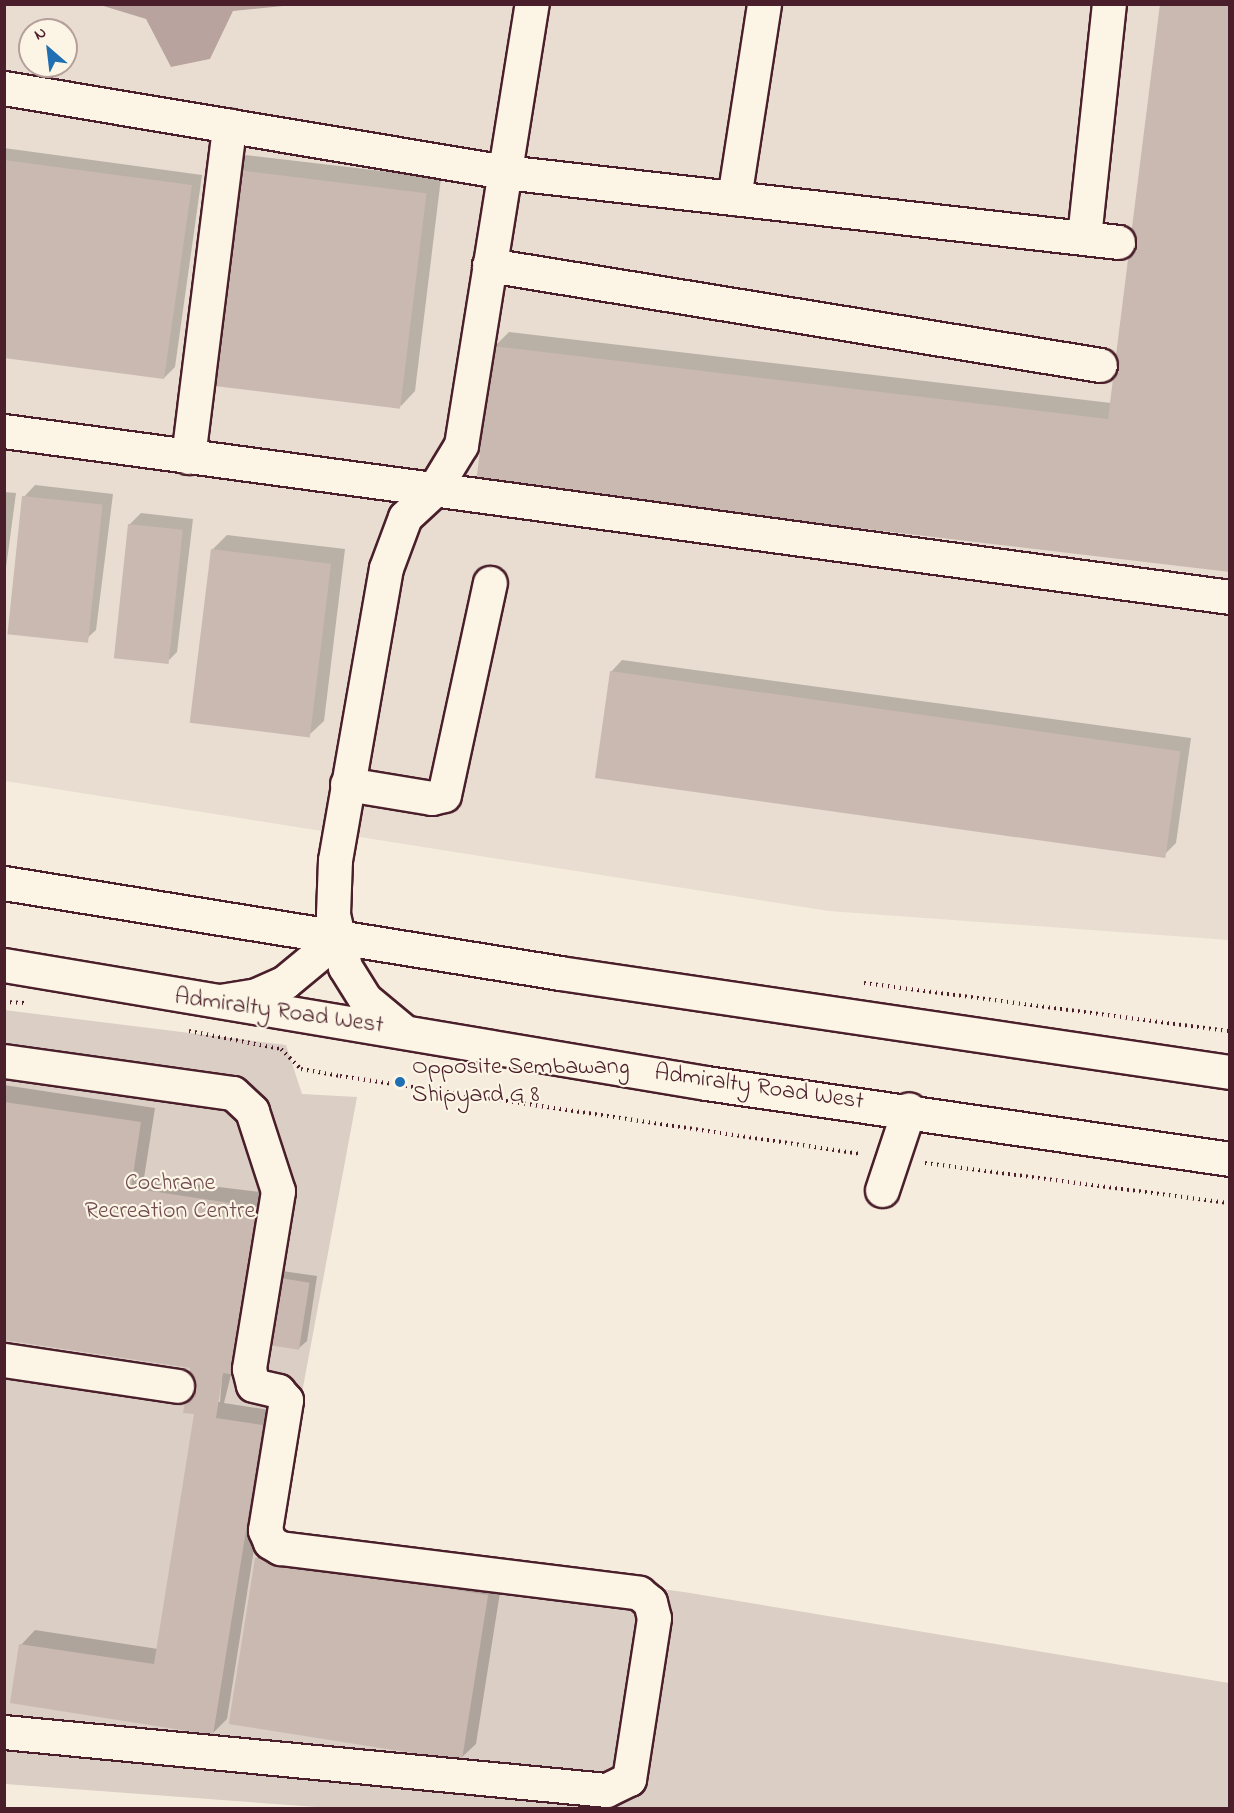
<!DOCTYPE html>
<style>
body{margin:0}
#map{position:relative;width:1234px;height:1813px;overflow:hidden;background:#f5ecde;font-family:"Indie Flower",sans-serif}
div>[style]{position:absolute}
[style*='--x']{left:calc(var(--x)*1px);top:calc(var(--y)*1px);width:calc(var(--w)*1px);rotate:calc(var(--a)*1deg)}
.built>*{inset:0;background:#e8ddd0}
.green>*{inset:0;background:#dbcec4}
.water>*{inset:0;background:#b8a39e}
.shadow>*{inset:0;background:#0003}
.building>*{inset:0;background:#cab9b1;transform-origin:0 0}
.path>*{height:4px;margin-top:-2px;transform-origin:0;background:repeating-linear-gradient(90deg,#4a1f2b 0 1.5px,transparent 0 6px)}
.roads{filter:drop-shadow(2px 0 #4a1f2b) drop-shadow(-2px 0 #4a1f2b) drop-shadow(0 2px #4a1f2b) drop-shadow(0 -2px #4a1f2b)}
.minor>*{height:33px;margin:-16.5px;padding:0 16.5px;transform-origin:16.5px;border-radius:16.5px;background:#fcf5e5}
.major>*{height:33px;margin:-16.5px;padding:0 16.5px;transform-origin:16.5px;border-radius:16.5px;background:#fcf5e5}
.dots>*{width:16px;height:16px;translate:-50% -50%;box-sizing:border-box;border:3px solid #fcf5e5;border-radius:50%}
span{translate:-50% -50%;white-space:nowrap;text-align:center;line-height:1.15;-webkit-text-stroke:4.5px #fcf5e5;paint-order:stroke}
.street-label{font-size:24px;color:#4a1f2b}
.poi-label{font-size:24px;color:#4a1f2b}
.left{translate:0 -50%;text-align:left}
.park-label{font-size:24px;color:#6e4b51}
.frame{position:absolute;inset:0;border:6px solid #4a1f2b;pointer-events:none}
.north{position:absolute;left:18px;top:18px;width:60px;height:60px;box-sizing:border-box;background:#fcf5e5;border:2px solid #b59f9b;border-radius:50%;rotate:332deg;font-size:16px;font-weight:700;line-height:24px;text-align:center;color:#4a1f2b}
.north::after{content:'';display:block;margin:auto;width:21px;height:27px;background:#1f6fb2;clip-path:polygon(50% 0,100% 100%,50% 72%,0 100%)}
</style>
<div id="map">
<div class="built">
<div style="clip-path:polygon(evenodd,4px 5px,100px 5px,146px 19px,172px 67px,210px 59px,233px 11px,293px 5px,1229px 5px,1229px 940px,829px 911px,5px 781px,4px 5px,30px 30px,66px 30px,66px 66px,30px 66px,30px 30px)"></div>
</div>
<div class="green">
<div style="clip-path:polygon(4px 1010px,286px 1045px,302px 1094px,357px 1097px,275px 1538px,684px 1592px,1229px 1683px,1229px 1808px,330px 1808px,5px 1784px)"></div>
</div>
<div class="water">
<div style="clip-path:polygon(100px 5px,100px 4px,293px 5px,233px 11px,210px 59px,171px 67px,146px 19px)"></div>
</div>
<div class="shadow">
<div style="clip-path:polygon(4px 148px,202px 175px,175px 367px,164px 378px,4px 357px)"></div>
<div style="clip-path:polygon(245px 155px,441px 178px,415px 391px,401px 406px,230px 170px)"></div>
<div style="clip-path:polygon(509px 332px,1111px 403px,1230px 570px,494px 347px)"></div>
<div style="clip-path:polygon(35px 485px,113px 494px,96px 630px,84px 641px,24px 497px)"></div>
<div style="clip-path:polygon(4px 492px,16px 493px,4px 583px)"></div>
<div style="clip-path:polygon(141px 513px,193px 519px,177px 652px,166px 663px,129px 525px)"></div>
<div style="clip-path:polygon(227px 535px,345px 549px,324px 721px,309px 735px,212px 550px)"></div>
<div style="clip-path:polygon(622px 660px,1191px 738px,1176px 843px,1165px 854px,611px 672px)"></div>
<div style="clip-path:polygon(evenodd,4px 1085px,155px 1108px,144px 1178px,276px 1194px,224px 1403px,276px 1411px,227px 1719px,213px 1733px,21px 1645px,35px 1630px,158px 1649px,196px 1413px,193px 1367px,4px 1338px,4px 1085px,223px 1365px,220px 1402px,217px 1402px,223px 1365px)"></div>
<div style="clip-path:polygon(282px 1271px,317px 1276px,307px 1341px,299px 1348px,275px 1278px)"></div>
<div style="clip-path:polygon(271px 1544px,502px 1580px,476px 1744px,461px 1758px,256px 1559px)"></div>
</div>
<div class="building">
<div style="clip-path:polygon(1160px 4px,1230px 4px,1230px 572px,476px 483px,493px 346px,1108px 419px)"></div>
<div style="clip-path:polygon(4px 160px,192px 185px,164px 379px,4px 358px)"></div>
<div style="left:229px;top:169px;width:199px;height:217px;rotate:7deg"></div>
<div style="left:22px;top:496px;width:81px;height:139px;rotate:6deg"></div>
<div style="left:128px;top:524px;width:55px;height:135px;rotate:6deg"></div>
<div style="left:211px;top:549px;width:121px;height:175px;rotate:7deg"></div>
<div style="left:610px;top:671px;width:576px;height:108px;rotate:8deg"></div>
<div style="clip-path:polygon(4px 1102px,141px 1122px,131px 1188px,262px 1208px,235px 1375px,223px 1373px,216px 1418px,263px 1425px,213px 1735px,10px 1703px,19px 1644px,154px 1664px,194px 1414px,183px 1413px,190px 1368px,4px 1340px)"></div>
<div style="left:274px;top:1277px;width:36px;height:68px;rotate:9deg"></div>
<div style="left:255px;top:1558px;width:236px;height:168px;rotate:9deg"></div>
</div>
<div class="path">
<div style="--x:864;--y:983;--w:369;--a:7.5"></div>
<div style="--x:4;--y:1002;--w:21;--a:3"></div>
<div style="--x:189;--y:1031;--w:94;--a:11.1"></div>
<div style="--x:281;--y:1049;--w:28;--a:45"></div>
<div style="--x:301;--y:1069;--w:40;--a:10"></div>
<div style="--x:340;--y:1076;--w:527;--a:8.51"></div>
<div style="--x:925;--y:1163;--w:308;--a:7.5"></div>
</div>
<div class="roads">
<div class="minor">
<div style="--x:4;--y:88;--w:508;--a:9.52"></div>
<div style="--x:505;--y:172;--w:617;--a:6.51"></div>
<div style="--x:734;--y:198;--w:196;--a:-81.2"></div>
<div style="--x:1084;--y:237;--w:234;--a:-83.9"></div>
<div style="--x:489;--y:265;--w:619;--a:9.29"></div>
<div style="--x:4;--y:431;--w:1237;--a:7.71"></div>
<div style="--x:188;--y:457;--w:334;--a:-82.9"></div>
<div style="--x:347;--y:784;--w:86;--a:9.4"></div>
<div style="--x:432;--y:798;--w:12;--a:-14"></div>
<div style="--x:444;--y:795;--w:217;--a:-77.8"></div>
<div style="--x:220;--y:1001;--w:36;--a:-9"></div>
<div style="--x:256;--y:995;--w:32;--a:-24"></div>
<div style="--x:285;--y:982;--w:67;--a:-39.6"></div>
<div style="--x:401;--y:1029;--w:47;--a:-140.2"></div>
<div style="--x:365;--y:999;--w:38;--a:-122"></div>
<div style="--x:345;--y:967;--w:54;--a:-102.8"></div>
<div style="--x:333;--y:914;--w:54;--a:-87.9"></div>
<div style="--x:335;--y:860;--w:296;--a:-80.1"></div>
<div style="--x:386;--y:568;--w:54;--a:-69.6"></div>
<div style="--x:405;--y:517;--w:38;--a:-43"></div>
<div style="--x:433;--y:491;--w:54;--a:-58.7"></div>
<div style="--x:461;--y:445;--w:447;--a:-80.9"></div>
<div style="--x:4;--y:1061;--w:231;--a:8"></div>
<div style="--x:233;--y:1093;--w:26;--a:43"></div>
<div style="--x:252;--y:1111;--w:84;--a:72"></div>
<div style="--x:278;--y:1191;--w:180;--a:99.3"></div>
<div style="--x:249;--y:1369;--w:16;--a:76"></div>
<div style="--x:253;--y:1385;--w:26;--a:13"></div>
<div style="--x:278;--y:1391;--w:12;--a:48"></div>
<div style="--x:286;--y:1400;--w:132;--a:99.2"></div>
<div style="--x:265;--y:1530;--w:13;--a:67"></div>
<div style="--x:270;--y:1542;--w:12;--a:31"></div>
<div style="--x:280;--y:1548;--w:362;--a:7.1"></div>
<div style="--x:639;--y:1593;--w:14;--a:39"></div>
<div style="--x:650;--y:1602;--w:16;--a:76"></div>
<div style="--x:654;--y:1618;--w:163;--a:98.8"></div>
<div style="--x:629;--y:1779;--w:25;--a:154"></div>
<div style="--x:606;--y:1790;--w:605;--a:-174.5"></div>
<div style="--x:882;--y:1190;--w:85;--a:-71.6"></div>
<div style="--x:4;--y:1360;--w:175;--a:8.5"></div>
</div>
<div class="major">
<div style="--x:4;--y:883;--w:563;--a:9.19"></div>
<div style="--x:560;--y:973;--w:677;--a:8.41"></div>
<div style="--x:4;--y:965;--w:712;--a:9.54"></div>
<div style="--x:706;--y:1083;--w:529;--a:8.25"></div>
</div>
</div>
<div class="dots">
<div style="left:400px;top:1082px;background:#1f6fb2"></div>
</div>
<div class="street-label">
<span style="left:279px;top:1012px;rotate:8deg">Admiralty Road West</span>
<span style="left:759px;top:1088px;rotate:8deg">Admiralty Road West</span>
</div>
<div class="poi-label">
<span class="left" style="left:412px;top:1082px">Opposite Sembawang<br>Shipyard G 8</span>
</div>
<div class="park-label">
<span style="left:170px;top:1198px">Cochrane<br>Recreation Centre</span>
</div>
<div class="frame"></div>
<div class="north">N</div>
</div>
